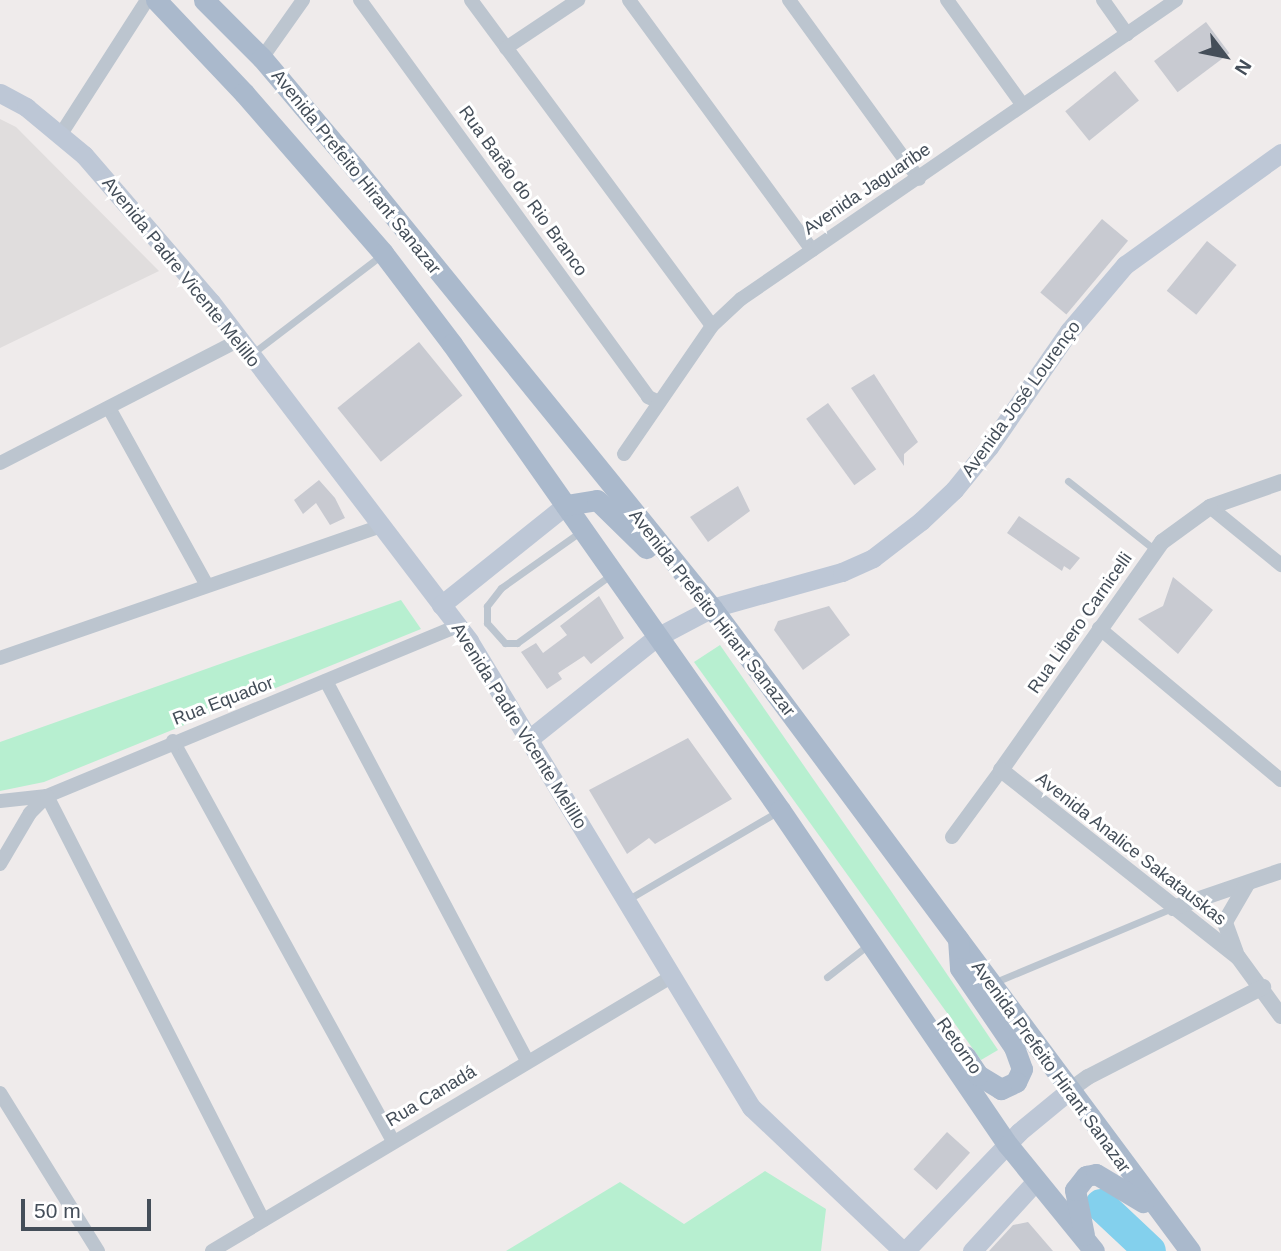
<!DOCTYPE html>
<meta charset="utf-8">
<style>
body{margin:0}
#map{position:relative;width:1281px;height:1251px;overflow:hidden;background:#efebeb;font-family:Helvetica,sans-serif}
div>[style]{position:absolute}
[style*='--x']{left:calc(var(--x)*1px);top:calc(var(--y)*1px);width:calc(var(--w)*1px);rotate:calc(var(--a)*1deg)}
.education>*{inset:0;background:#e0dddd}
.green>*{inset:0;background:#b7efd0}
.river>*{height:32px;margin:-16px;padding:0 16px;transform-origin:16px;border-radius:16px;background:#83d0ed}
.building>*{inset:0;background:#c8cad1;transform-origin:0 0}
.service>*{height:7px;margin:-3.5px;padding:0 3.5px;transform-origin:3.5px;border-radius:3.5px;background:#bcc5cf}
.minor>*{height:14px;margin:-7px;padding:0 7px;transform-origin:7px;border-radius:7px;background:#bcc5cf}
.tertiary>*{height:16px;margin:-8px;padding:0 8px;transform-origin:8px;border-radius:8px;background:#bcc5cf}
.secondary>*{height:19px;margin:-9.5px;padding:0 9.5px;transform-origin:9.5px;border-radius:9.5px;background:#bdc7d6}
.primary>*{height:21px;margin:-10.5px;padding:0 10.5px;transform-origin:10.5px;border-radius:10.5px;background:#aab9cc}
span{translate:-50% -50%;white-space:nowrap;text-align:center;line-height:1.15;-webkit-text-stroke:6px #fff;paint-order:stroke}
.street-label{font-size:18px;color:#444e59}
.north{position:absolute;left:1190px;top:21px;width:70px;height:70px;-webkit-text-stroke:5px #fff;paint-order:stroke;rotate:122deg;font-size:19px;font-weight:700;line-height:28px;text-align:center;color:#444e59}
.north::after{content:'';display:block;margin:auto;width:24px;height:32px;background:#444e59;clip-path:polygon(50% 0,100% 100%,50% 72%,0 100%)}
.scale{position:absolute;left:21px;top:1199px;width:130px;height:32px;box-sizing:border-box;border:4px solid #444e59;border-top:0;padding-left:9px;font-size:21px;line-height:24px;white-space:nowrap;color:#444e59;-webkit-text-stroke:5px #fff;paint-order:stroke}
</style>
<div id="map">
<div class="education">
<div style="clip-path:polygon(0 119px,16px 127px,159px 271px,0 348px)"></div>
</div>
<div class="green">
<div style="clip-path:polygon(401px 600px,421px 629px,44px 782px,0 791px,0 742px)"></div>
<div style="clip-path:polygon(720px 645px,891px 891px,998px 1050px,981px 1060px,694px 662px)"></div>
<div style="clip-path:polygon(765px 1171px,826px 1209px,821px 1251px,506px 1251px,620px 1182px,684px 1224px)"></div>
</div>
<div class="river">
<div style="--x:1101;--y:1205;--w:67;--a:43.2"></div>
</div>
<div class="building">
<div style="left:1206px;top:22px;width:39px;height:65px;rotate:53deg"></div>
<div style="left:1115px;top:71px;width:38px;height:64px;rotate:51deg"></div>
<div style="left:1102px;top:219px;width:34px;height:96px;rotate:40deg"></div>
<div style="left:1207px;top:241px;width:38px;height:64px;rotate:39deg"></div>
<div style="left:419px;top:342px;width:69px;height:105px;rotate:51deg"></div>
<div style="clip-path:polygon(874px 374px,918px 442px,904px 454px,904px 466px,851px 388px)"></div>
<div style="left:828px;top:403px;width:82px;height:27px;rotate:54deg"></div>
<div style="clip-path:polygon(319px 480px,335px 498px,345px 518px,330px 525px,316px 503px,303px 514px,294px 500px)"></div>
<div style="clip-path:polygon(738px 486px,750px 511px,708px 542px,690px 517px)"></div>
<div style="clip-path:polygon(1019px 516px,1080px 558px,1070px 570px,1064px 566px,1062px 571px,1007px 533px)"></div>
<div style="clip-path:polygon(1173px 577px,1213px 610px,1178px 654px,1138px 619px,1163px 606px)"></div>
<div style="clip-path:polygon(599px 596px,624px 638px,591px 664px,584px 656px,558px 673px,562px 679px,547px 689px,521px 652px,536px 643px,543px 653px,567px 635px,560px 626px)"></div>
<div style="clip-path:polygon(829px 606px,850px 635px,803px 670px,774px 630px,778px 621px)"></div>
<div style="clip-path:polygon(688px 738px,732px 799px,655px 844px,649px 838px,627px 854px,589px 790px)"></div>
<div style="left:947px;top:1132px;width:31px;height:50px;rotate:42deg"></div>
<div style="clip-path:polygon(1028px 1222px,1053px 1251px,989px 1251px,1013px 1225px)"></div>
</div>
<div class="service">
<div style="--x:253;--y:353;--w:163;--a:-37.3"></div>
<div style="--x:1068;--y:481;--w:111;--a:38.4"></div>
<div style="--x:580;--y:532;--w:97;--a:144.7"></div>
<div style="--x:501;--y:588;--w:23;--a:128"></div>
<div style="--x:487;--y:606;--w:17;--a:90"></div>
<div style="--x:487;--y:623;--w:27;--a:48"></div>
<div style="--x:505;--y:643;--w:12;--a:0"></div>
<div style="--x:517;--y:643;--w:117;--a:-36"></div>
<div style="--x:627;--y:900;--w:176;--a:-30.4"></div>
<div style="--x:827;--y:977;--w:52;--a:-38"></div>
<div style="--x:993;--y:983;--w:194;--a:-22.7"></div>
</div>
<div class="minor">
<div style="--x:360;--y:0;--w:490;--a:54"></div>
<div style="--x:648;--y:397;--w:10;--a:24"></div>
<div style="--x:471;--y:0;--w:405;--a:53.5"></div>
<div style="--x:629;--y:0;--w:310;--a:53.8"></div>
<div style="--x:789;--y:0;--w:221;--a:54"></div>
<div style="--x:947;--y:0;--w:128;--a:54.2"></div>
<div style="--x:1103;--y:0;--w:42;--a:54.8"></div>
<div style="--x:506;--y:48;--w:87;--a:-33.7"></div>
<div style="--x:262;--y:58;--w:71;--a:-54.7"></div>
<div style="--x:61;--y:134;--w:159;--a:-57.3"></div>
<div style="--x:109;--y:408;--w:201;--a:61.1"></div>
<div style="--x:624;--y:454;--w:155;--a:-55.5"></div>
<div style="--x:712;--y:326;--w:40;--a:-43"></div>
<div style="--x:741;--y:299;--w:528;--a:-34.5"></div>
<div style="--x:0;--y:463;--w:269;--a:-27.2"></div>
<div style="--x:1210;--y:507;--w:92;--a:39.2"></div>
<div style="--x:1099;--y:628;--w:237;--a:39.9"></div>
<div style="--x:0;--y:658;--w:403;--a:-19.1"></div>
<div style="--x:326;--y:681;--w:429;--a:62.1"></div>
<div style="--x:173;--y:741;--w:457;--a:61.2"></div>
<div style="--x:0;--y:801;--w:47;--a:-6.1"></div>
<div style="--x:47;--y:796;--w:445;--a:-22.5"></div>
<div style="--x:952;--y:837;--w:83;--a:-53.8"></div>
<div style="--x:0;--y:864;--w:59;--a:-59.5"></div>
<div style="--x:30;--y:813;--w:24;--a:-45"></div>
<div style="--x:47;--y:796;--w:476;--a:63"></div>
<div style="--x:0;--y:1093;--w:186;--a:58.2"></div>
<div style="--x:212;--y:1251;--w:535;--a:-30.84"></div>
</div>
<div class="tertiary">
<div style="--x:1281;--y:482;--w:75;--a:160.6"></div>
<div style="--x:1210;--y:507;--w:59;--a:143.9"></div>
<div style="--x:1162;--y:542;--w:279;--a:125.2"></div>
<div style="--x:1001;--y:770;--w:302;--a:38.3"></div>
<div style="--x:1238;--y:957;--w:73;--a:53.9"></div>
<div style="--x:1173;--y:908;--w:114;--a:-18.9"></div>
<div style="--x:1236;--y:953;--w:33;--a:-110"></div>
<div style="--x:1225;--y:922;--w:44;--a:-59.9"></div>
<div style="--x:1070;--y:1090;--w:22;--a:-36"></div>
<div style="--x:1088;--y:1077;--w:197;--a:-27.2"></div>
</div>
<div class="secondary">
<div style="--x:0;--y:93;--w:30;--a:28"></div>
<div style="--x:26;--y:107;--w:75;--a:39.6"></div>
<div style="--x:84;--y:155;--w:194;--a:49.2"></div>
<div style="--x:211;--y:302;--w:426;--a:52.7"></div>
<div style="--x:469;--y:641;--w:545;--a:58.82"></div>
<div style="--x:751;--y:1107;--w:209;--a:43.5"></div>
<div style="--x:441;--y:605;--w:160;--a:-38.7"></div>
<div style="--x:529;--y:739;--w:164;--a:-38.6"></div>
<div style="--x:657;--y:637;--w:62;--a:-27.8"></div>
<div style="--x:712;--y:608;--w:135;--a:-15.5"></div>
<div style="--x:842;--y:572;--w:34;--a:-24"></div>
<div style="--x:873;--y:558;--w:61;--a:-37.6"></div>
<div style="--x:921;--y:521;--w:45;--a:-43.2"></div>
<div style="--x:954;--y:490;--w:55;--a:-50.9"></div>
<div style="--x:989;--y:447;--w:141;--a:-55.4"></div>
<div style="--x:1069;--y:331;--w:87;--a:-49.7"></div>
<div style="--x:1125;--y:265;--w:192;--a:-35.7"></div>
<div style="--x:905;--y:1251;--w:165;--a:-46.2"></div>
<div style="--x:1019;--y:1132;--w:66;--a:-39.5"></div>
<div style="--x:972;--y:1251;--w:95;--a:-47.6"></div>
</div>
<div class="primary">
<div style="--x:156;--y:0;--w:128;--a:46.6"></div>
<div style="--x:244;--y:93;--w:212;--a:49"></div>
<div style="--x:383;--y:253;--w:114;--a:52.8"></div>
<div style="--x:452;--y:344;--w:570;--a:54.86"></div>
<div style="--x:780;--y:810;--w:405;--a:55.8"></div>
<div style="--x:1008;--y:1145;--w:136;--a:50.9"></div>
<div style="--x:204;--y:0;--w:82;--a:45"></div>
<div style="--x:262;--y:58;--w:144;--a:49.8"></div>
<div style="--x:355;--y:168;--w:567;--a:50.95"></div>
<div style="--x:712;--y:608;--w:801;--a:53.37"></div>
<div style="--x:566;--y:505;--w:31;--a:-9"></div>
<div style="--x:597;--y:500;--w:69;--a:44.4"></div>
<div style="--x:958;--y:939;--w:29;--a:86"></div>
<div style="--x:960;--y:968;--w:96;--a:55.6"></div>
<div style="--x:1014;--y:1047;--w:23;--a:70"></div>
<div style="--x:1022;--y:1069;--w:14;--a:115"></div>
<div style="--x:1016;--y:1082;--w:17;--a:155"></div>
<div style="--x:1001;--y:1089;--w:27;--a:-149"></div>
<div style="--x:978;--y:1075;--w:23;--a:-124"></div>
<div style="--x:1084;--y:1235;--w:46;--a:-101.3"></div>
<div style="--x:1075;--y:1190;--w:18;--a:-52"></div>
<div style="--x:1086;--y:1176;--w:10;--a:-11"></div>
<div style="--x:1096;--y:1174;--w:55;--a:30.8"></div>
</div>
<div class="street-label">
<span style="left:356px;top:172px;rotate:51deg">Avenida Prefeito Hirant Sanazar</span>
<span style="left:867px;top:189px;rotate:-34deg">Avenida Jaguaribe</span>
<span style="left:523px;top:191px;rotate:54deg">Rua Barão do Rio Branco</span>
<span style="left:181px;top:272px;rotate:51deg">Avenida Padre Vicente Melillo</span>
<span style="left:1021px;top:399px;rotate:-54deg">Avenida José Lourenço</span>
<span style="left:712px;top:613px;rotate:52deg">Avenida Prefeito Hirant Sanazar</span>
<span style="left:1080px;top:623px;rotate:-55deg">Rua Libero Carnicelli</span>
<span style="left:223px;top:701px;rotate:-21deg">Rua Equador</span>
<span style="left:519px;top:726px;rotate:58deg">Avenida Padre Vicente Melillo</span>
<span style="left:1131px;top:849px;rotate:38deg">Avenida Analice Sakatauskas</span>
<span style="left:959px;top:1046px;rotate:55deg">Retorno</span>
<span style="left:1051px;top:1067px;rotate:54deg">Avenida Prefeito Hirant Sanazar</span>
<span style="left:431px;top:1096px;rotate:-31deg">Rua Canadá</span>
</div>
<div class="north">N</div>
<div class="scale">50 m</div>
</div>
